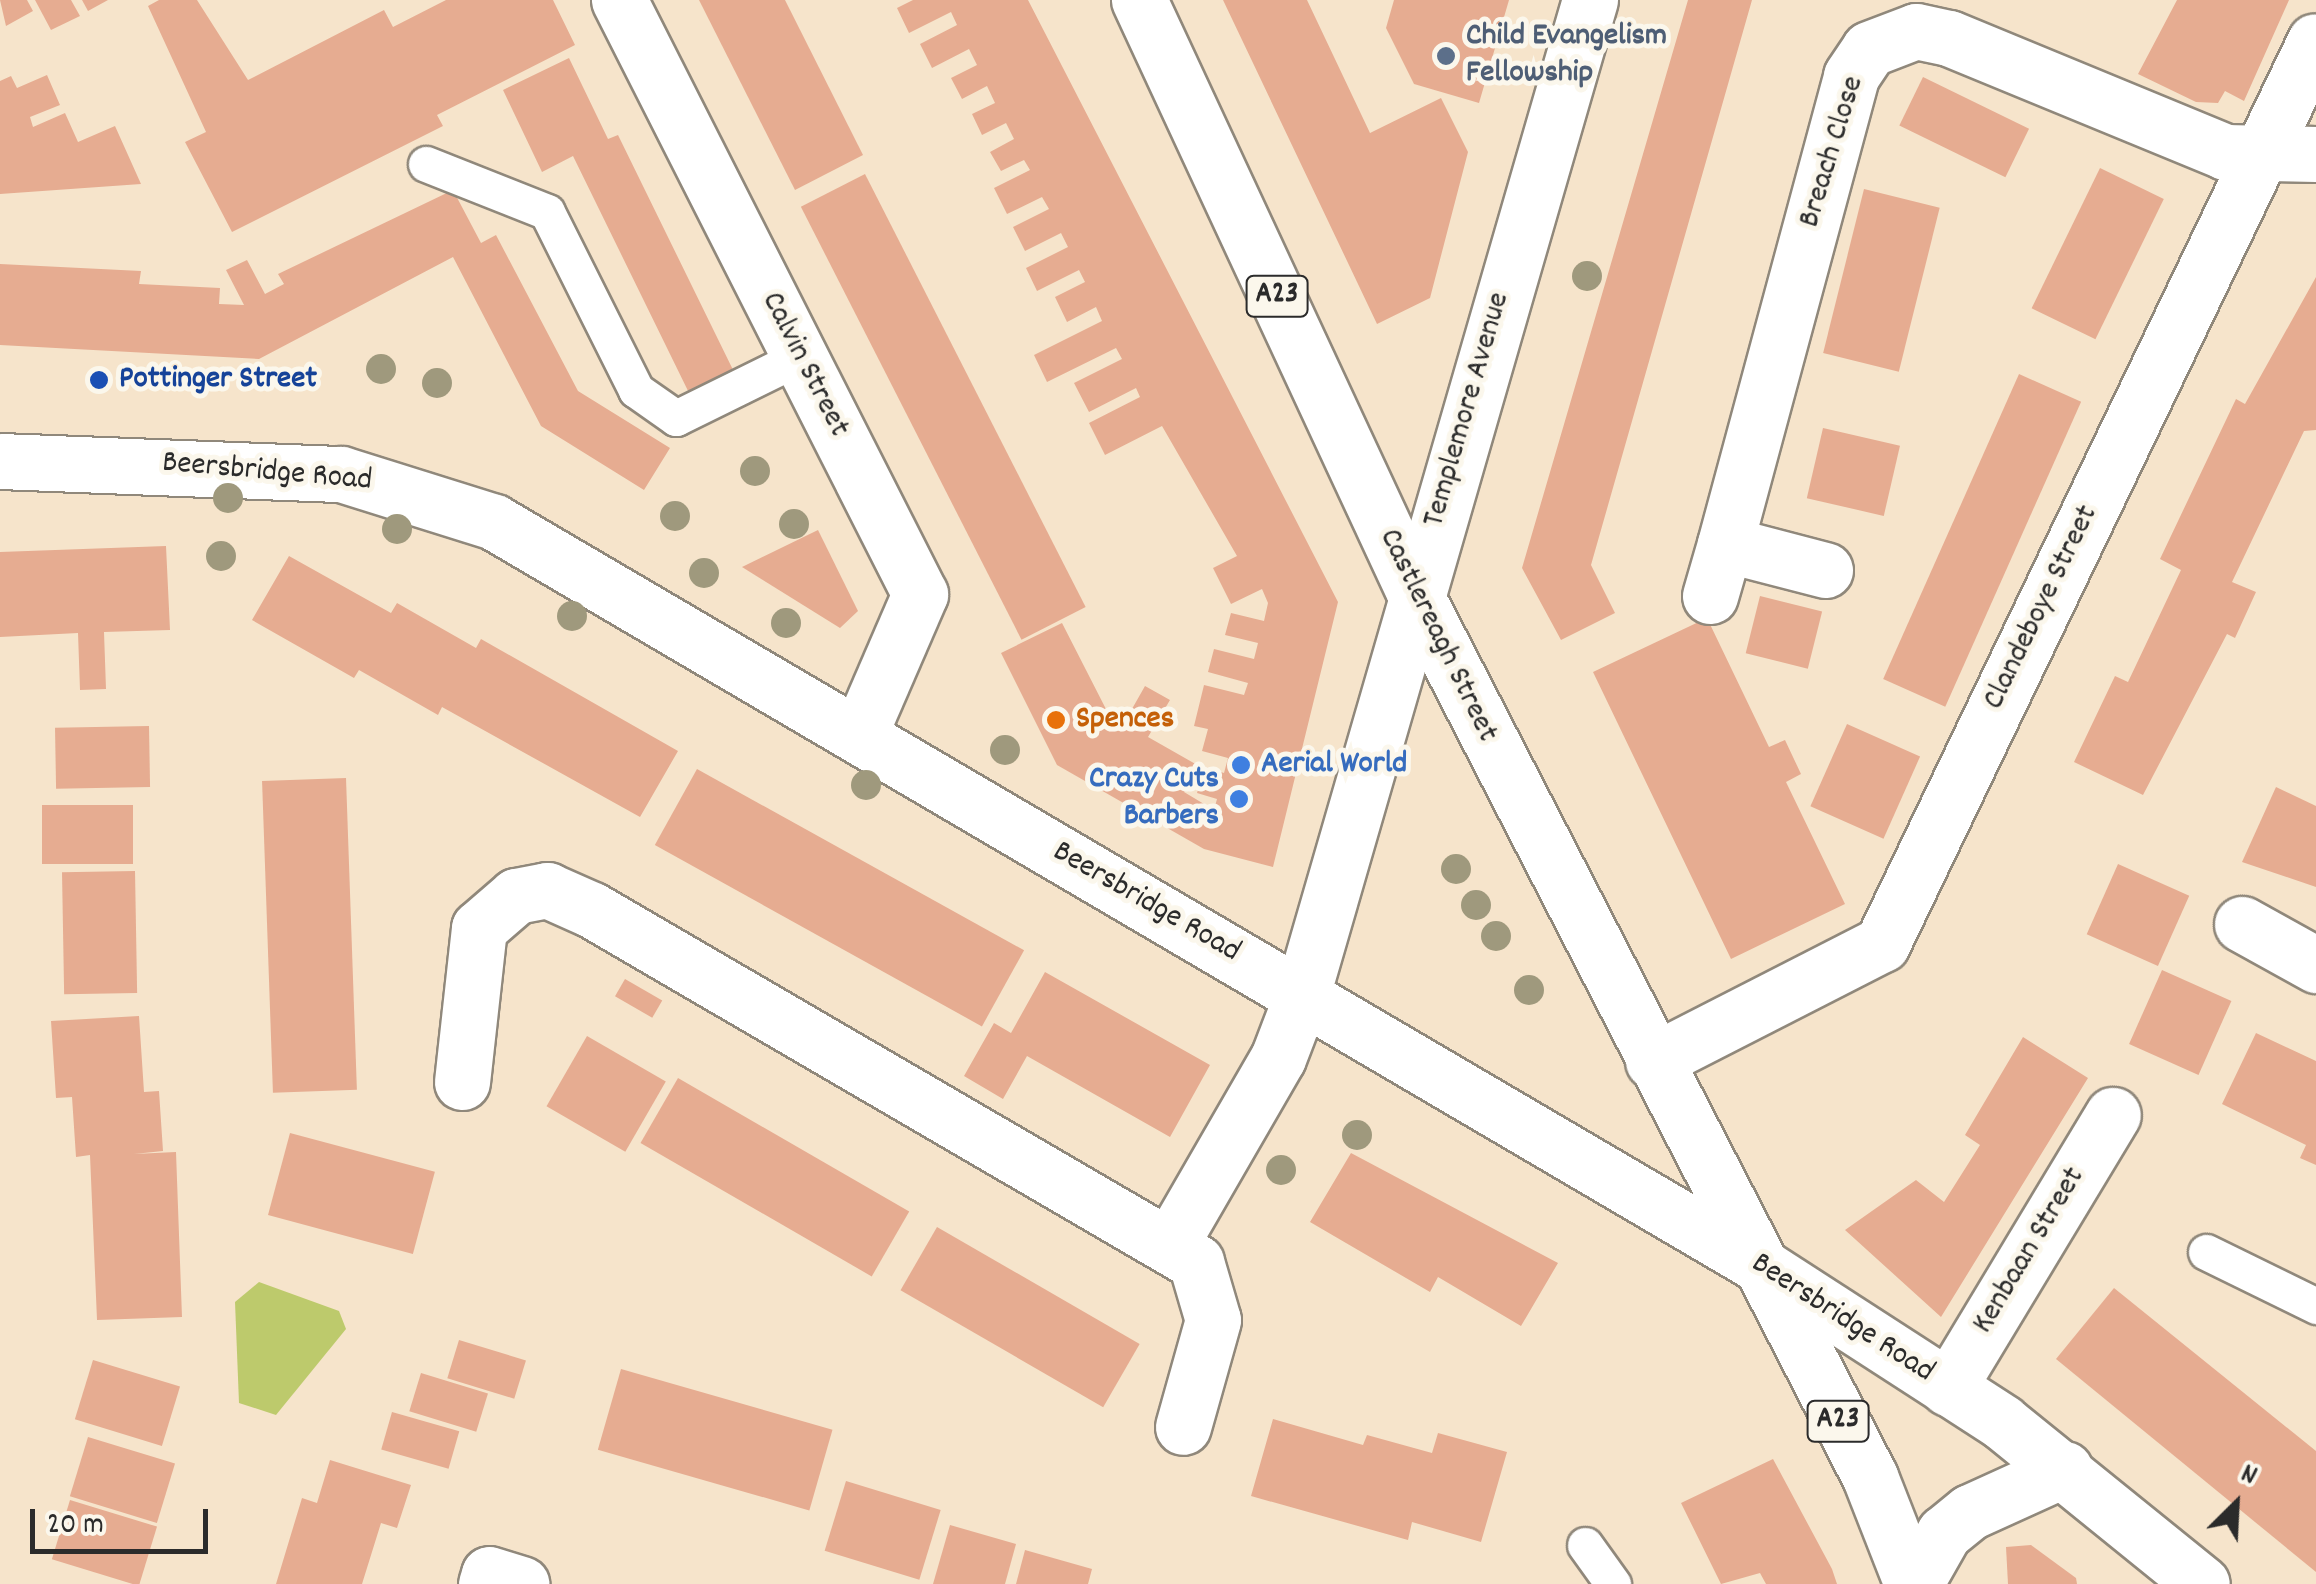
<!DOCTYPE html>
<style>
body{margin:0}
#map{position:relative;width:2316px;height:1584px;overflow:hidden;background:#f6e4cb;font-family:Dekko,sans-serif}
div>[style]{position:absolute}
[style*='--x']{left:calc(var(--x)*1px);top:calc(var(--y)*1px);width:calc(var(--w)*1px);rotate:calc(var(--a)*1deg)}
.green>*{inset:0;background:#bdca6c}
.building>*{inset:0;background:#e6ac91;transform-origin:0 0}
.roads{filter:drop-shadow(2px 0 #90887b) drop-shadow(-2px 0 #90887b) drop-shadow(0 2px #90887b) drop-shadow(0 -2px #90887b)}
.lane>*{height:35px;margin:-17.5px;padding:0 17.5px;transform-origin:17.5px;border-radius:17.5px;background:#fff}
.street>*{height:55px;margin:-27.5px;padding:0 27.5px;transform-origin:27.5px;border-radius:27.5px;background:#fff}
.secondary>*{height:55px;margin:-27.5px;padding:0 27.5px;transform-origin:27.5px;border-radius:27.5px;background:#fff}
.primary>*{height:55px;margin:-27.5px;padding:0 27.5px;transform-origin:27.5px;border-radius:27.5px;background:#fff}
.trees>*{width:30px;height:30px;margin:-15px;border-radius:50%;background:#9f997d}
.dots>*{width:28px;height:28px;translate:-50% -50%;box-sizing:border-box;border:5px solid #fbf7ec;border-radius:50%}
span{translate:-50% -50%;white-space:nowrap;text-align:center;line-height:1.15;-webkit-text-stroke:10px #fbf7ec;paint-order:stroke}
.shield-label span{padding:2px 8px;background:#fbf7ec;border:2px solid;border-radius:8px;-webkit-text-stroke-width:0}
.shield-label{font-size:30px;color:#2b2b2b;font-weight:700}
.service-label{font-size:32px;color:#4e5e75;font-weight:700}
.left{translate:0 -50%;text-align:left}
.street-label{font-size:32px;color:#2b2b2b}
.transit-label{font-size:32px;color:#164399;font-weight:700}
.food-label{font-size:32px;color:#c56008;font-weight:700}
.shop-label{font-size:32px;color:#366cbe;font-weight:700}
.right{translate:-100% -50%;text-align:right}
.north{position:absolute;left:2186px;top:1454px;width:100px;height:100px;-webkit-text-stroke:8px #fbf7ec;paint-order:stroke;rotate:24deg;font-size:28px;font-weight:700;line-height:40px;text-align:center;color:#2b2b2b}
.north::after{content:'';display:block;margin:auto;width:35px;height:45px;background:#2b2b2b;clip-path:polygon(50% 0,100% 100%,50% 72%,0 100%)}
.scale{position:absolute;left:30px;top:1509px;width:178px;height:45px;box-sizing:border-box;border:5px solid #2b2b2b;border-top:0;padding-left:12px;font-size:30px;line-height:35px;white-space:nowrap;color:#2b2b2b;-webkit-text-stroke:8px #fbf7ec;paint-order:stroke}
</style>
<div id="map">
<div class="green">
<div style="clip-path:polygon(259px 1282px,339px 1311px,346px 1329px,276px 1415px,239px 1403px,235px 1302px)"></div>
</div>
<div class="building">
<div style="clip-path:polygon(0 0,27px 0,33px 11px,6px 26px)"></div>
<div style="clip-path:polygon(35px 0,71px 0,80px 16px,51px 30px)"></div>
<div style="clip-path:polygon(82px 0,108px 0,88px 11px)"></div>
<div style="clip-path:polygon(159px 0,197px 0,248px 80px,384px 10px,393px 27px,446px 0,553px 0,575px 45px,437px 115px,443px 126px,232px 232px,185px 142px,206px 132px,148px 6px)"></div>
<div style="clip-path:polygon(699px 0,785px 0,863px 155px,795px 190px)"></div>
<div style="clip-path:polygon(913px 0,1028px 0,1338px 602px,1273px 867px,1204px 849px,1057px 765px,1001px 653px,1062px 623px,1109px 715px,1124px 723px,1145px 686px,1170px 700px,1148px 737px,1199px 766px,1184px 792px,1214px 810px,1217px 799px,1197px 793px,1205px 767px,1224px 773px,1228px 758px,1202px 751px,1208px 729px,1194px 726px,1204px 685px,1244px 695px,1248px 683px,1208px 672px,1214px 649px,1254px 659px,1258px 643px,1225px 635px,1231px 613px,1264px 621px,1268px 603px,1262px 589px,1231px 604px,1213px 568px,1237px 556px,1162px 426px,1105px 455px,1089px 423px,1140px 397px,1136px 388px,1089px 412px,1074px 383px,1122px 359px,1116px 348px,1047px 382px,1034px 355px,1102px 321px,1096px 307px,1067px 322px,1055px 297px,1085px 282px,1079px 270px,1037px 291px,1026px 268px,1068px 247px,1061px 233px,1025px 251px,1013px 227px,1049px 209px,1042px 197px,1007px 214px,994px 188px,1030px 170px,1024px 160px,1001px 171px,990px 152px,1014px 139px,1006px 123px,982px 135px,972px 114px,995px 103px,987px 86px,962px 99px,951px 78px,977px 65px,969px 49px,932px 68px,920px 44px,957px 25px,951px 12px,909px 33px,897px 8px)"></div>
<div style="clip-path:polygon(1223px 0,1307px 0,1370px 133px,1441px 98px,1468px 152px,1430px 298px,1377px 324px)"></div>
<div style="clip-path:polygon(1394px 0,1509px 0,1479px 103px,1414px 84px,1386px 28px)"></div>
<div style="clip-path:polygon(1688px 0,1752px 0,1591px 565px,1615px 613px,1561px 640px,1522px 568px)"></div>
<div style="clip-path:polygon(2177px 0,2289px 0,2244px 101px,2225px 91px,2218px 103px,2196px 102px,2138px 74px)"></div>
<div style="clip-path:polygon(569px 58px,608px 139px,618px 135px,737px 378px,692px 399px,573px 156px,542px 172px,503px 90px)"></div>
<div style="clip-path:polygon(47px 75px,60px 105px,30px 117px,33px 127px,65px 113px,78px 142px,115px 126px,141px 184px,0 194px,0 81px,11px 76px,17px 88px)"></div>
<div style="left:1923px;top:77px;width:118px;height:54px;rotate:26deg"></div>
<div style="left:2100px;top:168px;width:71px;height:156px;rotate:26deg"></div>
<div style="left:865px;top:174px;width:486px;height:72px;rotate:63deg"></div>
<div style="left:1864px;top:189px;width:78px;height:169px;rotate:14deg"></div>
<div style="clip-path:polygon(453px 190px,481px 243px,496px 235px,578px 391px,670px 448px,644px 490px,541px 426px,453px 257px,259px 359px,0 345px,0 264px,141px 271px,139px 284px,220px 288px,219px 304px,244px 305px,226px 270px,247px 260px,265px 294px,284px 284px,278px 274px)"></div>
<div style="clip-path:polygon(2316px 277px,2316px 430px,2304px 431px,2232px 582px,2256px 592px,2235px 638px,2227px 634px,2143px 795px,2074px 762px,2115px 676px,2128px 682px,2181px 570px,2160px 559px,2236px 399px,2245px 404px)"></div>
<div style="left:2019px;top:374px;width:68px;height:334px;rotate:24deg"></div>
<div style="left:1823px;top:428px;width:79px;height:72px;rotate:13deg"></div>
<div style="clip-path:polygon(818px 530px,858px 611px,840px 628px,742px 567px)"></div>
<div style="clip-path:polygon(166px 546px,170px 630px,104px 632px,106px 689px,80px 690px,78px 633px,0 637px,0 552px)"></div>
<div style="clip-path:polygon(289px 556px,391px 613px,397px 603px,476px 648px,481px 639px,678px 751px,640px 817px,442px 707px,438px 715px,359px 670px,354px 678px,252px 620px)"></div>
<div style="left:1760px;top:596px;width:64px;height:59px;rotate:14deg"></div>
<div style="clip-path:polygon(1707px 618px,1769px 747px,1785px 740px,1801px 774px,1786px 782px,1845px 904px,1731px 959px,1593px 672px)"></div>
<div style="left:1847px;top:724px;width:80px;height:90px;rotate:24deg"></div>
<div style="left:149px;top:726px;width:61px;height:94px;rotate:89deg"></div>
<div style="left:697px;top:769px;width:374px;height:87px;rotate:29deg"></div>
<div style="left:346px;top:778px;width:312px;height:84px;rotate:88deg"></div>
<div style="clip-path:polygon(2276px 787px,2316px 806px,2316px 887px,2242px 862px)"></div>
<div style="left:42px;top:805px;width:91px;height:59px"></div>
<div style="left:2118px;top:864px;width:78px;height:77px;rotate:24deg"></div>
<div style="left:135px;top:871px;width:122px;height:73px;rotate:89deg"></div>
<div style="left:2162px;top:970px;width:76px;height:81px;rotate:24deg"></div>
<div style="clip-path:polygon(1045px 972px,1210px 1065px,1170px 1137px,1027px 1056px,1003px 1099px,964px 1076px,994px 1023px,1011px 1033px)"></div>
<div style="left:625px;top:979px;width:43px;height:20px;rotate:30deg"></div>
<div style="clip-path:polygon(139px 1016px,144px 1092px,159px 1091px,163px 1151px,134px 1154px,176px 1152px,182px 1317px,97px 1320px,90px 1155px,76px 1157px,72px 1097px,56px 1098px,51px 1021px)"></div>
<div style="clip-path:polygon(2256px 1033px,2316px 1061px,2316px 1165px,2300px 1158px,2306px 1145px,2222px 1104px)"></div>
<div style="left:587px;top:1036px;width:91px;height:81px;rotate:30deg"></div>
<div style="clip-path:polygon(2023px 1037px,2088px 1078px,1941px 1317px,1845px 1230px,1916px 1180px,1944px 1202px,1980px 1145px,1965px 1135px)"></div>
<div style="left:678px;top:1078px;width:267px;height:75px;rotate:30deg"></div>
<div style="left:290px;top:1133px;width:150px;height:85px;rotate:15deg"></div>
<div style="clip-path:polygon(1351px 1153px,1558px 1263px,1521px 1326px,1438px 1277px,1430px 1292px,1310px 1222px)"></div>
<div style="left:937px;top:1227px;width:234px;height:73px;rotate:30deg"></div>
<div style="clip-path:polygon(2114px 1288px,2316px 1451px,2316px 1572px,2056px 1359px)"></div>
<div style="left:459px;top:1340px;width:70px;height:40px;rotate:17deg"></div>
<div style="left:93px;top:1360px;width:91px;height:62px;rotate:17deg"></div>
<div style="left:621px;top:1369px;width:220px;height:84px;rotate:16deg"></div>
<div style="left:421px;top:1373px;width:70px;height:40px;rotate:17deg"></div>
<div style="left:392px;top:1412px;width:70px;height:39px;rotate:16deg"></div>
<div style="clip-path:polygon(1273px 1419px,1363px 1445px,1367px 1435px,1432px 1453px,1438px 1433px,1507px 1452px,1481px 1542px,1412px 1522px,1408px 1540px,1251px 1496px)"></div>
<div style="left:88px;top:1437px;width:91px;height:62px;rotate:17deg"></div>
<div style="clip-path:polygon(1773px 1459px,1832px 1569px,1837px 1584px,1766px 1584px,1760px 1573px,1721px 1584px,1681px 1503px)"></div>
<div style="clip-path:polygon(330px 1460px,411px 1485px,397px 1528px,381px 1523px,362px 1584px,276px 1584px,302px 1498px,317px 1503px)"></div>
<div style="left:846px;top:1481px;width:99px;height:73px;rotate:17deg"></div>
<div style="left:70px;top:1500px;width:91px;height:62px;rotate:17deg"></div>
<div style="clip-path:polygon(950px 1525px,1016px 1544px,1005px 1584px,933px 1584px)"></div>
<div style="clip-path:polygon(2031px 1545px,2076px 1578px,2077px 1584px,2008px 1584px,2006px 1547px)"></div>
<div style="clip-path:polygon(1025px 1550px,1092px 1569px,1088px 1584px,1016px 1584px)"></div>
</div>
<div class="roads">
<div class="lane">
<div style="--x:426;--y:164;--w:130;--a:21.6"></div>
<div style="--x:547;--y:212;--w:199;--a:63.4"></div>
<div style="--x:636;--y:390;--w:49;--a:35"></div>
<div style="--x:676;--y:418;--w:138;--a:-26.2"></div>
<div style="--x:2206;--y:1252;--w:123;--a:26.1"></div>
<div style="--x:1585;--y:1545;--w:48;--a:54.3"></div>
</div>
<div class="street">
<div style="--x:619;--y:0;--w:666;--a:63.13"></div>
<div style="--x:920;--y:594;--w:154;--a:113.4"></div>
<div style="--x:1825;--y:570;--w:103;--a:-165.4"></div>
<div style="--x:1725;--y:544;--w:485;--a:-74.9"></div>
<div style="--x:1851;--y:76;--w:32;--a:-56"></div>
<div style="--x:1869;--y:49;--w:50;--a:-21"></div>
<div style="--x:1916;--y:31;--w:34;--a:12"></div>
<div style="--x:1949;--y:38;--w:299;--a:22.4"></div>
<div style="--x:2225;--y:152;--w:91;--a:1.3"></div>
<div style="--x:1710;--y:596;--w:54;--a:-73.9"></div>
<div style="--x:2242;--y:924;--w:85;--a:29"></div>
<div style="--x:1653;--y:1061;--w:257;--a:-27.1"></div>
<div style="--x:1882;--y:944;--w:1001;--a:-64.38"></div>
<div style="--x:462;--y:1082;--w:155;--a:-83.7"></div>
<div style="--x:479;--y:928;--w:49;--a:-40.9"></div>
<div style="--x:516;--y:896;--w:32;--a:-11"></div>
<div style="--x:547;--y:890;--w:49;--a:24"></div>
<div style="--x:592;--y:910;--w:699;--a:30.23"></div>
<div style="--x:1196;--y:1262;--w:60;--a:73.7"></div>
<div style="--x:1213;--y:1320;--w:111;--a:105.7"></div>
<div style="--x:1171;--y:1243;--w:214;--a:-60"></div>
<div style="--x:1278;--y:1058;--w:67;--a:-69.1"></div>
<div style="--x:1948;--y:1388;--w:319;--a:-58.9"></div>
<div style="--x:486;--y:1584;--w:10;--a:-73"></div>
<div style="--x:489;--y:1574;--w:34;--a:17"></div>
</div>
<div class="secondary">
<div style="--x:0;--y:461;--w:341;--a:2.2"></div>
<div style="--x:341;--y:474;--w:160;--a:17.4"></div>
<div style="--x:494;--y:522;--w:1462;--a:30.41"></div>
<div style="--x:1755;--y:1262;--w:294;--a:32.9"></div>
<div style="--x:2002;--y:1422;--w:257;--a:39"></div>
<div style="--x:1302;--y:995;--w:1036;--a:-73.86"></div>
<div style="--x:1915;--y:1584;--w:59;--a:-60.4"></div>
<div style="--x:1944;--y:1533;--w:33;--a:-39"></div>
<div style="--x:1970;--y:1512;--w:104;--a:-24.4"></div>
</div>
<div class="primary">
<div style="--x:1139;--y:0;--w:653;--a:65.08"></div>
<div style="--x:1414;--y:592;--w:996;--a:62.74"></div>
<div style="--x:1870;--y:1477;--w:115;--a:68.6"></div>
</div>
</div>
<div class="trees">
<div style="left:1587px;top:276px"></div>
<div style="left:381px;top:369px"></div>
<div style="left:437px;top:383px"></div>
<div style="left:755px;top:471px"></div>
<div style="left:228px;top:498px"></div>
<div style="left:675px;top:516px"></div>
<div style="left:794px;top:524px"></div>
<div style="left:397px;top:529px"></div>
<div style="left:221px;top:556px"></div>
<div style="left:704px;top:573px"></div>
<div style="left:572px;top:616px"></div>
<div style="left:786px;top:623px"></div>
<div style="left:1005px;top:750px"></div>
<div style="left:866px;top:785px"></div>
<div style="left:1456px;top:869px"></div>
<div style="left:1476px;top:905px"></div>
<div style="left:1496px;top:936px"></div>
<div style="left:1529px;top:990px"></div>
<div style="left:1357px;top:1135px"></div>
<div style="left:1281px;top:1170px"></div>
</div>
<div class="dots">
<div style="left:1446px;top:56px;background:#5c6f8a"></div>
<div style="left:99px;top:380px;background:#1a4fb4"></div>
<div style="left:1056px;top:720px;background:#e8710a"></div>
<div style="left:1241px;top:765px;background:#3f7fe0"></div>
<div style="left:1239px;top:799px;background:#3f7fe0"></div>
</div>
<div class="shield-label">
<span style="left:1277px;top:296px">A23</span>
<span style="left:1838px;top:1421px">A23</span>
</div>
<div class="service-label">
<span class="left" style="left:1466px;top:56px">Child Evangelism<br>Fellowship</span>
</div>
<div class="street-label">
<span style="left:1833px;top:152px;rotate:-73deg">Breach Close</span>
<span style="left:804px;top:365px;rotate:63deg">Calvin Street</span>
<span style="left:1468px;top:410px;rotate:-74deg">Templemore Avenue</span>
<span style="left:267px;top:473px;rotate:5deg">Beersbridge Road</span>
<span style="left:2042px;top:608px;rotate:-64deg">Clandeboye Street</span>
<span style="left:1437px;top:636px;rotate:64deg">Castlereagh Street</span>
<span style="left:1146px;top:903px;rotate:30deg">Beersbridge Road</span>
<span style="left:2030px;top:1251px;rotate:-59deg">Kenbaan Street</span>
<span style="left:1842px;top:1319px;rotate:33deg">Beersbridge Road</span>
</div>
<div class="transit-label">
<span class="left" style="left:119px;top:380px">Pottinger Street</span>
</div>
<div class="food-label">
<span class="left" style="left:1076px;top:720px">Spences</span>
</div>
<div class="shop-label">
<span class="left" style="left:1261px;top:765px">Aerial World</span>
<span class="right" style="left:1219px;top:799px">Crazy Cuts<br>Barbers</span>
</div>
<div class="north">N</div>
<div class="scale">20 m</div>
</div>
